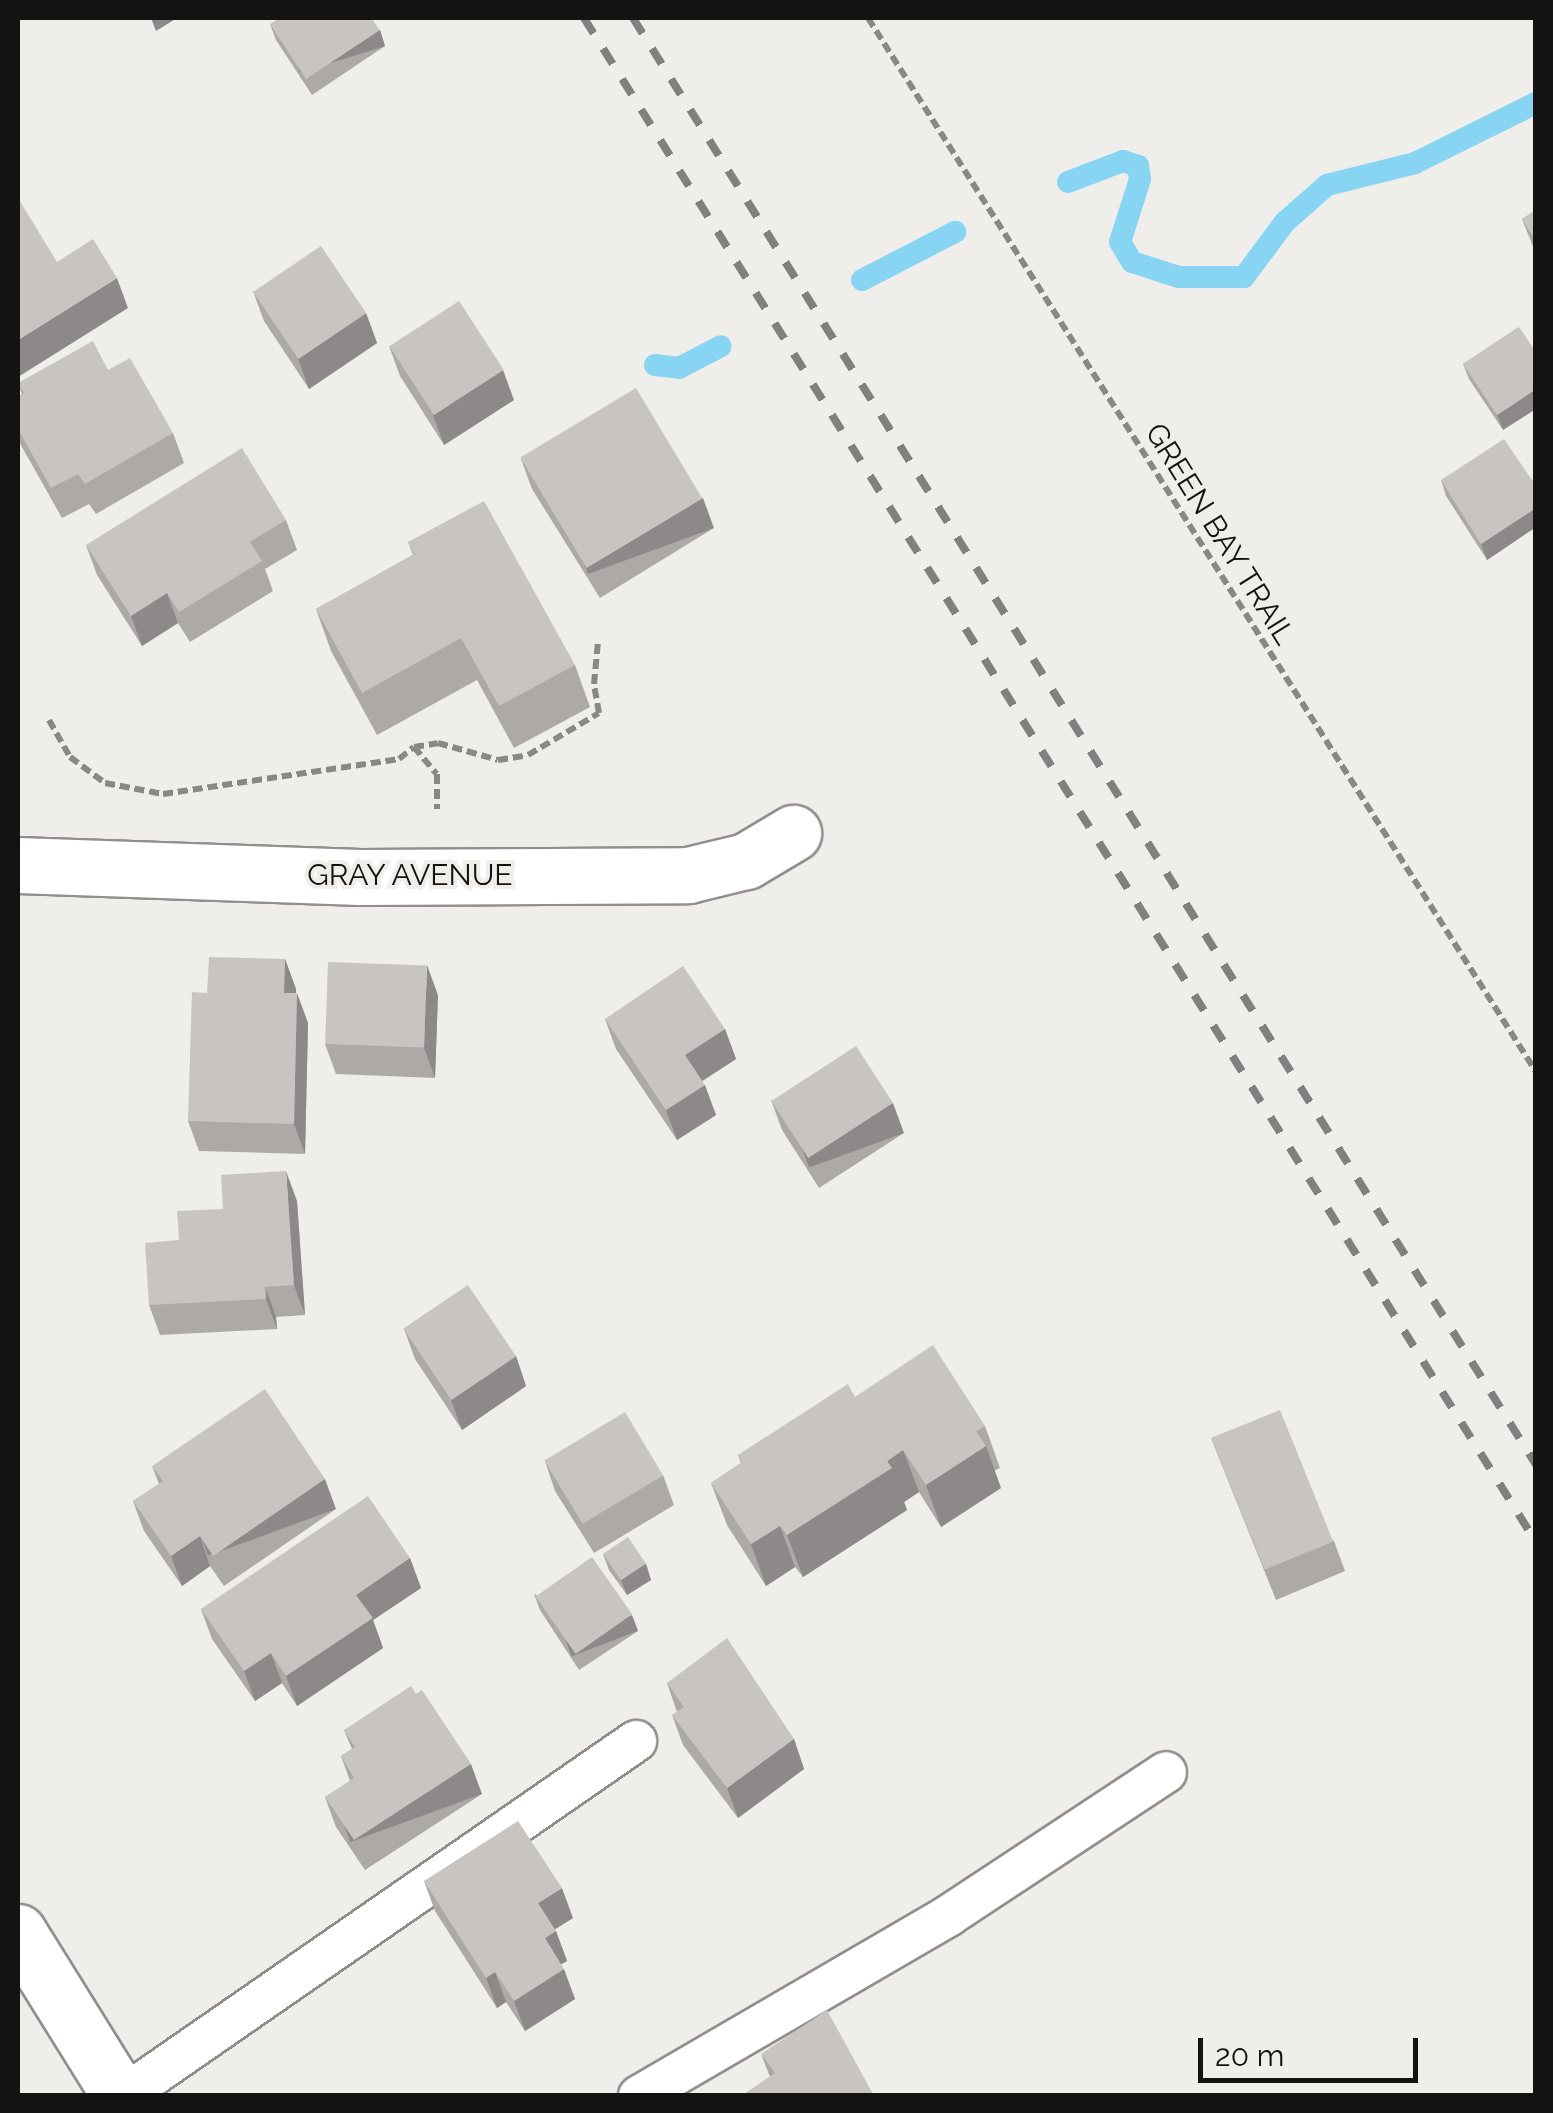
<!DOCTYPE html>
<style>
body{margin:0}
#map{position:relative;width:1553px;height:2113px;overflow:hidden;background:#f0eeea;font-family:Raleway,sans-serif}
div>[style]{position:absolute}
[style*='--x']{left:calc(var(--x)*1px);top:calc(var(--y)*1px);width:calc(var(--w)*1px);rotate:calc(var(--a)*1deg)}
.stream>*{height:22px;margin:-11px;padding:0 11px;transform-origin:11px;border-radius:11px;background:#87d5f3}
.path>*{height:6px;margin-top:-3px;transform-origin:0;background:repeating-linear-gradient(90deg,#8a8885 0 10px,transparent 0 15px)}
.roads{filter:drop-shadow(2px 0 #918f8c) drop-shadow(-2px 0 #918f8c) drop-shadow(0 2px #918f8c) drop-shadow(0 -2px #918f8c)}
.lane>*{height:40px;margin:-20px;padding:0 20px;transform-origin:20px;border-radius:20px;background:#fff}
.street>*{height:55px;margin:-27.5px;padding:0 27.5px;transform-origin:27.5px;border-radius:27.5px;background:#fff}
.rail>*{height:8px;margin-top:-4px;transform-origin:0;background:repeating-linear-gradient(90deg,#82807e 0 18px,transparent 0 36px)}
.wall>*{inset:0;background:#aca9a7}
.shaded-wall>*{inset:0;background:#8c8988;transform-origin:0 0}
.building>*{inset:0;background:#c8c4c2;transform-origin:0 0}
span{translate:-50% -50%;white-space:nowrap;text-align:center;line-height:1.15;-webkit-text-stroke:8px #f0eeea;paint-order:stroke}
.street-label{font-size:30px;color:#141312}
.frame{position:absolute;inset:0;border:20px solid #141312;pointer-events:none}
.scale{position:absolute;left:1198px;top:2038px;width:220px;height:45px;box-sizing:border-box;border:5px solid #141312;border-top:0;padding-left:12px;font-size:30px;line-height:35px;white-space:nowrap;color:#141312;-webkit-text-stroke:8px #f0eeea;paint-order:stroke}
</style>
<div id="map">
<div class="stream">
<div style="--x:1068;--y:182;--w:59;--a:-20.9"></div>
<div style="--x:1123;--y:161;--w:16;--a:18"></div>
<div style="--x:1138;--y:166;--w:13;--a:81"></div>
<div style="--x:1140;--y:179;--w:66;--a:107.6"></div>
<div style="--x:1120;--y:242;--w:23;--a:59"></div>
<div style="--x:1132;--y:262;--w:49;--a:17.7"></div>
<div style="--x:1179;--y:277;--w:65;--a:0"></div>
<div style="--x:1244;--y:277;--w:69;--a:-53.3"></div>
<div style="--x:1285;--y:222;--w:56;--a:-41.4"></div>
<div style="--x:1327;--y:185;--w:91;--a:-14"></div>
<div style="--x:1415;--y:163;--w:135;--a:-26.4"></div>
<div style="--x:862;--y:280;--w:105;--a:-27.3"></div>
<div style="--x:655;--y:365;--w:24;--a:7"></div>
<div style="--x:679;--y:368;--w:47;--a:-27.6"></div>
</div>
<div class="path">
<div style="--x:868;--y:18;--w:1248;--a:57.63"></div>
<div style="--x:49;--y:720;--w:43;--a:60.4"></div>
<div style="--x:70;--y:757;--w:44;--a:36.6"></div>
<div style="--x:105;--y:783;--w:59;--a:10.7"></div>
<div style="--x:163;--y:794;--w:239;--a:-8.4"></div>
<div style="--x:399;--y:759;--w:19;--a:-39"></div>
<div style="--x:414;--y:747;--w:24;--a:-9"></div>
<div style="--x:438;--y:743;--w:62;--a:15.8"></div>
<div style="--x:498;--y:760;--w:30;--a:-9"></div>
<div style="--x:528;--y:755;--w:82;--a:-30.6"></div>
<div style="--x:599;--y:713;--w:29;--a:-100"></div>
<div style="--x:594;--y:684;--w:42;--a:-84.6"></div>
<div style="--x:414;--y:747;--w:35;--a:50"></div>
<div style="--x:437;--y:774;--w:35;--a:90"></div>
</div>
<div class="roads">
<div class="lane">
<div style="--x:123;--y:2096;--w:624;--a:-34.68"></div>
<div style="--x:639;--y:2096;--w:358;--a:-30.2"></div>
<div style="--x:948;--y:1916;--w:261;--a:-33.4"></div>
</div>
<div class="street">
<div style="--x:18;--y:865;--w:342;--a:2"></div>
<div style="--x:360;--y:877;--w:328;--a:-0.3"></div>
<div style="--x:688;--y:875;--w:60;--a:-13.6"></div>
<div style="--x:746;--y:861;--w:55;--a:-30.8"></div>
<div style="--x:18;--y:1932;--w:193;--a:58.1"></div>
</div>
</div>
<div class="rail">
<div style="--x:584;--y:18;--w:1797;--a:58.01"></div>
<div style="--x:633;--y:18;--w:1706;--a:58.03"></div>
</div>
<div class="wall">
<div style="clip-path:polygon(270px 24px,380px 30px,385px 46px,312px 95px,276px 40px)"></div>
<div style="clip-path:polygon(1536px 210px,1536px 254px,1522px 219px)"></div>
<div style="clip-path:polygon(253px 291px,366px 313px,377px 343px,309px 389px,264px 321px)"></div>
<div style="clip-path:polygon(1519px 327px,1503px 430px,1469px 379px,1463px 364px)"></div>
<div style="clip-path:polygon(389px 346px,514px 400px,444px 445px,400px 376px)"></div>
<div style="clip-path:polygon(108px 370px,173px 433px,184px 463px,96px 514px,89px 504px,62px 518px,18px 440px,18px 397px,22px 394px,18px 383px)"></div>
<div style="clip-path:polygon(521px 459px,714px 528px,600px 598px,532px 489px)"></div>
<div style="clip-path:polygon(1441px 480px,1536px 486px,1536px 527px,1487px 560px,1446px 496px)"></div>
<div style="clip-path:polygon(286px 520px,297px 550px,265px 569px,273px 591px,190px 642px,178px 623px,142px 646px,97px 575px,86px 545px)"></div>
<div style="clip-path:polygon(408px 542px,575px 665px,590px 707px,514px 748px,477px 680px,377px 735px,331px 651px,316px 609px,413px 555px)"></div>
<div style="clip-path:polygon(285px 959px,296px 989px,296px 993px,308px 1023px,305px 1154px,199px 1151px,188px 1121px,207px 993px)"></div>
<div style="clip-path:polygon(438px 995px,435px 1078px,336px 1074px,325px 1044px)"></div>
<div style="clip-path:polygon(605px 1019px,725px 1029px,736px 1059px,702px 1081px,716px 1115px,677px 1140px,616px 1049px)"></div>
<div style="clip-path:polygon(771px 1100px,904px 1133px,819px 1188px,782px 1130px)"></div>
<div style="clip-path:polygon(297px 1201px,305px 1315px,276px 1317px,277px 1329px,160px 1335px,149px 1305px,179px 1240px,223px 1209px)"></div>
<div style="clip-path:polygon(404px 1329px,516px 1356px,526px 1386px,462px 1430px,415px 1359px)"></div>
<div style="clip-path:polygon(855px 1397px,985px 1426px,1000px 1468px,994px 1471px,1001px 1488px,941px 1527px,919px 1492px,904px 1502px,907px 1510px,803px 1577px,795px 1567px,766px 1586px,727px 1525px,711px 1483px,741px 1463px,738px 1455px)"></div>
<div style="clip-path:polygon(1211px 1438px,1334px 1541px,1345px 1571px,1276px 1600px)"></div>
<div style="clip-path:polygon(545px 1461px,663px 1475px,674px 1505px,594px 1553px,555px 1491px)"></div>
<div style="clip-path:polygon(152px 1466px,336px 1509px,224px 1586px,210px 1566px,182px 1586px,144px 1531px,133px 1501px,159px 1484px)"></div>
<div style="clip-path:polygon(603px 1554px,646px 1564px,651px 1580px,627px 1595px,609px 1570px)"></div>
<div style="clip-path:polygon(410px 1558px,421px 1588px,373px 1620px,383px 1648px,297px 1706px,282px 1683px,255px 1701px,212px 1639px,201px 1609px)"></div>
<div style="clip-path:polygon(534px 1594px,638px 1631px,579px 1670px,540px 1610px)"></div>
<div style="clip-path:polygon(667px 1683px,794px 1739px,804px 1769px,738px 1818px,683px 1745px,672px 1715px,677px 1712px)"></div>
<div style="clip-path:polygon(416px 1694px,482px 1794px,365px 1870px,336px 1827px,325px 1797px,350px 1781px,341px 1756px,352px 1749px,344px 1730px)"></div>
<div style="clip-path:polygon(424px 1881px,573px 1918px,555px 1929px,567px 1961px,561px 1964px,575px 1999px,525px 2031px,506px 2002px,497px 2008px,435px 1911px)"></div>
<div style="clip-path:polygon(761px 2054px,874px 2096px,770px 2077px)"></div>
</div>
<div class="shaded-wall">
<div style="clip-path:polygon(151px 18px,177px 18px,156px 31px)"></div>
<div style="left:380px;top:30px;width:17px;height:89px;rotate:73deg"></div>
<div style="clip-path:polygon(117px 278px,128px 308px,18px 377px,18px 340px)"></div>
<div style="clip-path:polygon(366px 313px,377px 343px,309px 389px,298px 359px)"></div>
<div style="clip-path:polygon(503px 370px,514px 400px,444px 445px,433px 415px)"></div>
<div style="clip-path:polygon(1536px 389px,1536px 409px,1503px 430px,1497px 415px)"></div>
<div style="left:703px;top:498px;width:32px;height:134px;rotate:70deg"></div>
<div style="clip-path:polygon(1536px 508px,1536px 527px,1487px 560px,1481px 544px)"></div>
<div style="clip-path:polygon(167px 593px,178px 623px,142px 646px,131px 616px)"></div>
<div style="clip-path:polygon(285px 959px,296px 989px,295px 1023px,284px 993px)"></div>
<div style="clip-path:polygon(427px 965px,438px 995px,435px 1078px,424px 1048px)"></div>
<div style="clip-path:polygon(297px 993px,308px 1023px,305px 1154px,294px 1124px)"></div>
<div style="clip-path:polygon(725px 1029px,736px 1059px,696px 1085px,685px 1055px)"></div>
<div style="clip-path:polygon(705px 1085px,716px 1115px,677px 1140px,666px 1110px)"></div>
<div style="left:893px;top:1103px;width:32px;height:101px;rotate:70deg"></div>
<div style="clip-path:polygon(286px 1171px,297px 1201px,305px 1315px,294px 1285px)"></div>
<div style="clip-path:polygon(265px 1287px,276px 1317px,277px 1329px,266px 1299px)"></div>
<div style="clip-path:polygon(516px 1356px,526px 1386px,462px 1430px,451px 1400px)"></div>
<div style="clip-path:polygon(986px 1446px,1001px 1488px,941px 1527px,926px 1485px)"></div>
<div style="clip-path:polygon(903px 1450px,919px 1492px,904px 1502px,907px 1510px,803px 1577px,787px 1535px)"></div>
<div style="left:325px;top:1479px;width:32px;height:136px;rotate:70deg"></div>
<div style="clip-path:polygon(780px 1526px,795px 1567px,766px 1586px,751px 1544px)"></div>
<div style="clip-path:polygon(200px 1536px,210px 1566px,182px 1586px,171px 1556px)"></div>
<div style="clip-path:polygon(410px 1558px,421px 1588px,373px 1620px,383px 1648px,297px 1706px,286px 1676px,356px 1595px)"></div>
<div style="clip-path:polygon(646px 1564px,651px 1580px,627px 1595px,621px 1580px)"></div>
<div style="left:632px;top:1615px;width:17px;height:71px;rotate:69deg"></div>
<div style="clip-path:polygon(271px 1653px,282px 1683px,255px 1701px,244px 1671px)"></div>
<div style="clip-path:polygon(794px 1739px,804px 1769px,738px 1818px,727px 1788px)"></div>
<div style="left:471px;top:1764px;width:32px;height:140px;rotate:70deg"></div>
<div style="clip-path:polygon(562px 1888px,573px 1918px,549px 1933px,538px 1903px)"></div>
<div style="clip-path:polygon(556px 1931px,567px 1961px,555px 1968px,545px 1938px)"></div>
<div style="clip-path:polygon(564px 1969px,575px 1999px,525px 2031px,514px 2001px)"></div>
<div style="clip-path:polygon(495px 1972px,506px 2002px,497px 2008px,486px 1978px)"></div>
</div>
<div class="building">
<div style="clip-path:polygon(280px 18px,371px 18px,380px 30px,306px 79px,270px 24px)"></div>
<div style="clip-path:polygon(18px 198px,57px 262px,93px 239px,117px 278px,18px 340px)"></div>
<div style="clip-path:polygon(1536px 210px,1536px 241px,1522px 219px)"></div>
<div style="left:321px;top:246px;width:81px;height:82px;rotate:56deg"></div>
<div style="left:459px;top:301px;width:82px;height:83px;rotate:57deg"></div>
<div style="clip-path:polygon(1519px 327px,1536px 352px,1536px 389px,1497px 415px,1463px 364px)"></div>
<div style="clip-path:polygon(93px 341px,108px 370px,130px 358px,173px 433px,85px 484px,78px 474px,51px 488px,18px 429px,18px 397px,24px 393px,18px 383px)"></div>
<div style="left:636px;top:388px;width:129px;height:135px;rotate:59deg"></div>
<div style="clip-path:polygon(1504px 439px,1536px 486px,1536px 508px,1481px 544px,1441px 480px)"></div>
<div style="clip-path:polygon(242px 448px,286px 520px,250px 542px,262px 561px,179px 612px,167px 593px,131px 616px,86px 545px)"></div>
<div style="clip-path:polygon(484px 501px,575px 665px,499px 706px,461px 638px,362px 693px,316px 609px,414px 554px,408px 542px)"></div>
<div style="clip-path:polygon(209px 957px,285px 959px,284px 993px,297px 993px,294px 1124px,188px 1121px,192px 992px,207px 993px)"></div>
<div style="left:328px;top:962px;width:99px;height:82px;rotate:2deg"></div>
<div style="clip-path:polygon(683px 966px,725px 1029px,685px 1055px,705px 1085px,666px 1110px,605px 1019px)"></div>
<div style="left:856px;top:1046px;width:68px;height:101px;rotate:57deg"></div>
<div style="clip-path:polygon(286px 1171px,294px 1285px,265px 1287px,266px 1299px,149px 1305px,145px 1243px,179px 1240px,177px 1211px,223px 1209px,221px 1175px)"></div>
<div style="left:468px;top:1285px;width:86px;height:78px;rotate:56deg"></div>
<div style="clip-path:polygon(933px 1345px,985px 1426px,976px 1431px,986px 1446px,926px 1485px,903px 1450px,887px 1461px,892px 1468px,787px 1535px,780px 1526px,751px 1544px,711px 1483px,742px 1462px,738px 1455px,848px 1384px,855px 1397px)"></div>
<div style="clip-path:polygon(265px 1389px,325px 1479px,213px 1556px,200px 1536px,171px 1556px,133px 1501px,163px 1481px,152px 1466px)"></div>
<div style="left:1280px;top:1410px;width:142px;height:74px;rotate:68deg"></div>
<div style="left:625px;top:1412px;width:74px;height:94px;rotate:59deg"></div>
<div style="clip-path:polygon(368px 1496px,410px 1558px,356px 1595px,373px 1618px,286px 1676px,271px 1653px,244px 1671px,201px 1609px)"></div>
<div style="left:628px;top:1537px;width:32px;height:30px;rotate:56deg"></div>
<div style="left:592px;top:1557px;width:70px;height:69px;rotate:55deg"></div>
<div style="clip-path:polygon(727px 1638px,794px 1739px,727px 1788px,672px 1715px,684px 1707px,667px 1683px)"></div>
<div style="clip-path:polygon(411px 1686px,416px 1694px,422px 1690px,471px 1764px,354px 1840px,325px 1797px,354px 1778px,341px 1756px,355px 1747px,344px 1730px)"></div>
<div style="clip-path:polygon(518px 1821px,562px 1888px,538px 1903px,556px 1931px,545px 1938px,564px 1969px,514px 2001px,495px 1972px,486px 1978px,424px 1881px)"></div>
<div style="clip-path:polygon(827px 2010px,874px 2096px,741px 2096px,775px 2073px,761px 2054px)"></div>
</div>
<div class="street-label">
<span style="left:1220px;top:534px;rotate:58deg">GREEN BAY TRAIL</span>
<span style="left:410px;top:875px">GRAY AVENUE</span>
</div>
<div class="frame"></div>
<div class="scale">20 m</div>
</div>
